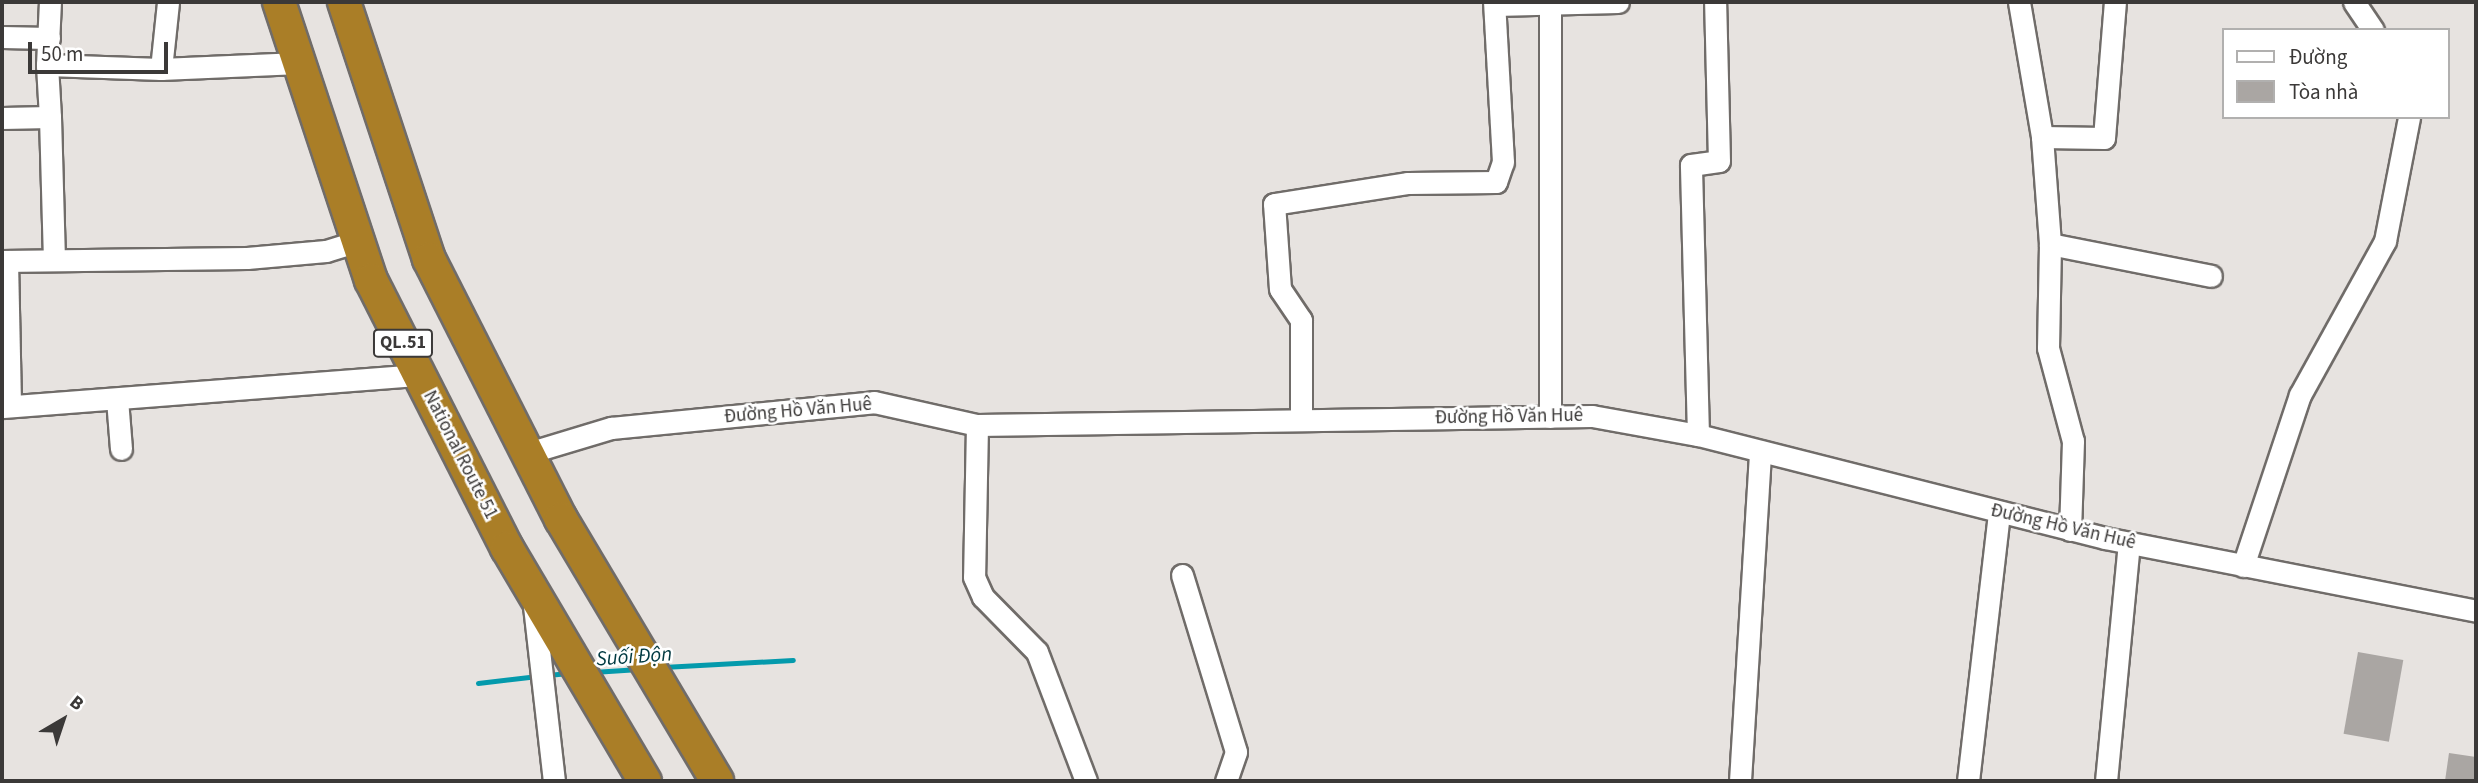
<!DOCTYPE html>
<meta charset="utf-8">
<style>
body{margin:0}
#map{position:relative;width:2478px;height:783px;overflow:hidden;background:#e7e3e0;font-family:"Source Sans 3",sans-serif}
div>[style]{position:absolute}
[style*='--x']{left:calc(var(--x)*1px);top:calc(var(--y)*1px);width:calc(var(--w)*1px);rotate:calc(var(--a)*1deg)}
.stream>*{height:5px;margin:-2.5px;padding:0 2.5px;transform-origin:2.5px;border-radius:2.5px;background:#049aac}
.building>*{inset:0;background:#aaa6a3;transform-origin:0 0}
.roads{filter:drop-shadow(2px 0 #706c69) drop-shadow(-2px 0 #706c69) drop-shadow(0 2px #706c69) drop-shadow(0 -2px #706c69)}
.minor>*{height:21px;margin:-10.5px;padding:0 10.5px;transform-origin:10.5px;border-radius:10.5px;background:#fff}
.highway>*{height:32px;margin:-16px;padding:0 16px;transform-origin:16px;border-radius:16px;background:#aa7e27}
span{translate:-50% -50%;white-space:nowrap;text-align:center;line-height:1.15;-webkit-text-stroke:5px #fff;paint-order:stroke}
.shield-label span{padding:2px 5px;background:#fff;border:2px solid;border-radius:5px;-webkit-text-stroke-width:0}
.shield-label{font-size:18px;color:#3b3938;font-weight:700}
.street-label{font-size:19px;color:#3b3938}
.water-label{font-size:21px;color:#003941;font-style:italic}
.frame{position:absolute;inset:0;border:4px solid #3b3938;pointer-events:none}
.legend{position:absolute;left:2222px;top:28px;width:228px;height:91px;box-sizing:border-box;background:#fff;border:2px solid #b1b0af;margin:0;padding:9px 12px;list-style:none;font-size:21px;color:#3b3938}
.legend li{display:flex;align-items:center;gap:14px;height:35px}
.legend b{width:35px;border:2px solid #b1b0af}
.north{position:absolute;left:28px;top:685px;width:70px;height:70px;-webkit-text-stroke:5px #fff;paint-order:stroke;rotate:39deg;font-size:19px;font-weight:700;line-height:28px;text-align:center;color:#3b3938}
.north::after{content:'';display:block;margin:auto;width:24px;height:32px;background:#3b3938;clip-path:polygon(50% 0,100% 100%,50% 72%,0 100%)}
.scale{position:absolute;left:28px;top:42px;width:140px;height:32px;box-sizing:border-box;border:4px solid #3b3938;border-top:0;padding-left:9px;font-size:21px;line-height:24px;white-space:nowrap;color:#3b3938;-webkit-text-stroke:5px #fff;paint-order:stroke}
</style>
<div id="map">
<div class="stream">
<div style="--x:663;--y:667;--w:130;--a:-3.1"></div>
<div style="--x:593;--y:672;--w:46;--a:-3.7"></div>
<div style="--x:547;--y:675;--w:22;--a:-5"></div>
<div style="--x:478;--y:683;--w:60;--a:-6.7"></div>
</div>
<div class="building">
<div style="left:2358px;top:652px;width:46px;height:83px;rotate:10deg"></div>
<div style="clip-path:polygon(2449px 753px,2476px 757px,2476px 781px,2445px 781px)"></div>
</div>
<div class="roads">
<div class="minor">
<div style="--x:2019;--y:2;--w:137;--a:80.3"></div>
<div style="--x:2042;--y:137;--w:107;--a:85.7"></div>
<div style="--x:2050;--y:244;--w:104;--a:91.1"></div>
<div style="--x:2048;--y:348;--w:96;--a:75"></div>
<div style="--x:2073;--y:441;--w:89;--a:91.9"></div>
<div style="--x:2354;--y:2;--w:34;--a:56"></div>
<div style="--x:1495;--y:5;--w:123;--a:-1.4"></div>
<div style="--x:1550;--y:5;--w:412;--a:90"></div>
<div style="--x:2;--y:37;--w:47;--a:1.2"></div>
<div style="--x:47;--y:65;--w:63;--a:-87.3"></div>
<div style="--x:161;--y:69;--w:67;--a:-84"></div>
<div style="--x:50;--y:117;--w:143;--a:88.4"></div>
<div style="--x:2;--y:118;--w:48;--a:-1.2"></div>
<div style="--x:50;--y:117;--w:52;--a:-93.3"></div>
<div style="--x:47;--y:65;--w:114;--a:2"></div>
<div style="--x:161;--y:69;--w:138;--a:-2.5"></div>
<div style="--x:2042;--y:137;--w:62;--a:0.9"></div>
<div style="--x:2104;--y:138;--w:136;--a:-85.4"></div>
<div style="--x:2050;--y:244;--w:164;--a:11.2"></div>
<div style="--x:2;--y:261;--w:245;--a:-0.7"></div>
<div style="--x:247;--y:258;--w:79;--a:-5.1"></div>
<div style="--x:326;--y:251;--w:34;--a:-17"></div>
<div style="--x:7;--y:261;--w:145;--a:88.8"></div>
<div style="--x:117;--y:399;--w:50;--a:85.4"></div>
<div style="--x:2;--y:407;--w:418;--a:-4.4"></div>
<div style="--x:1301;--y:420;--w:100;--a:-90"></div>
<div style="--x:1301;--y:320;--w:37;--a:-124"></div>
<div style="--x:1280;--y:289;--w:85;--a:-94"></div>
<div style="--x:1274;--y:204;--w:136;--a:-8.9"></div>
<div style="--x:1408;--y:183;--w:88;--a:-0.7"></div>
<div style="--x:1496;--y:182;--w:21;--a:-71"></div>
<div style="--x:1503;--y:162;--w:160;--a:-93.2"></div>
<div style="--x:977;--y:425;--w:152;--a:91.1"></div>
<div style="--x:974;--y:577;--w:22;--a:66"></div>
<div style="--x:983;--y:597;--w:77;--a:45.5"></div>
<div style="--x:1037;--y:652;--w:138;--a:69.2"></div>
<div style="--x:1698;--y:435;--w:270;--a:-91.5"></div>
<div style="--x:1691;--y:165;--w:28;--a:-8"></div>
<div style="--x:1719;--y:161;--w:159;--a:-91.4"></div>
<div style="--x:528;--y:453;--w:87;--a:-16.8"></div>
<div style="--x:611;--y:428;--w:264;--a:-5.6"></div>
<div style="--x:874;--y:402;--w:106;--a:12.6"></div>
<div style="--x:977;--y:425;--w:615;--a:-0.84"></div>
<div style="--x:1592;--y:416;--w:108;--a:10.2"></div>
<div style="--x:1698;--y:435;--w:420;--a:14.2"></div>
<div style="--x:2105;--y:538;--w:378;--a:11.1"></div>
<div style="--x:2243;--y:566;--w:180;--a:-71.6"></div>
<div style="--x:2300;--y:395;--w:176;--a:-61.1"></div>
<div style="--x:2385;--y:241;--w:126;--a:-79"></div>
<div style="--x:1182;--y:575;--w:185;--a:73"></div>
<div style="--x:1236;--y:752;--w:31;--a:109"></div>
<div style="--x:534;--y:606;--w:176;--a:83.5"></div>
<div style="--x:1740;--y:781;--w:330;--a:-86.5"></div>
<div style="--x:1968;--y:781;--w:271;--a:-83.4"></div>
<div style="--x:2106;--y:781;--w:239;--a:-84.5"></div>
</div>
<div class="highway">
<div style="--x:279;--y:2;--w:293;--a:71.7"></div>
<div style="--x:371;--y:280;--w:301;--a:63.1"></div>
<div style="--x:507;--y:548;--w:271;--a:59.4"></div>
<div style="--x:344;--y:2;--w:271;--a:71.7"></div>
<div style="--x:429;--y:259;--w:292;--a:63.1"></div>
<div style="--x:561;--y:519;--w:305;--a:59.2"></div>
</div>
</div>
<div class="shield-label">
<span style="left:403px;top:343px">QL.51</span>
</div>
<div class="street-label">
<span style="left:798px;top:411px;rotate:-5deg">Đường Hồ Văn Huê</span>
<span style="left:1509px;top:417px;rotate:-1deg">Đường Hồ Văn Huê</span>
<span style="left:460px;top:455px;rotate:63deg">National Route 51</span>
<span style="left:2063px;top:527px;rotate:13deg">Đường Hồ Văn Huê</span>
</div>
<div class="water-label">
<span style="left:634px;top:656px;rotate:-4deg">Suối Độn</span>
</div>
<div class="frame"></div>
<ul class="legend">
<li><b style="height:9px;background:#fff"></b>Đường</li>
<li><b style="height:19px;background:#aaa6a3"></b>Tòa nhà</li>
</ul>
<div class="north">B</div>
<div class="scale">50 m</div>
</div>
